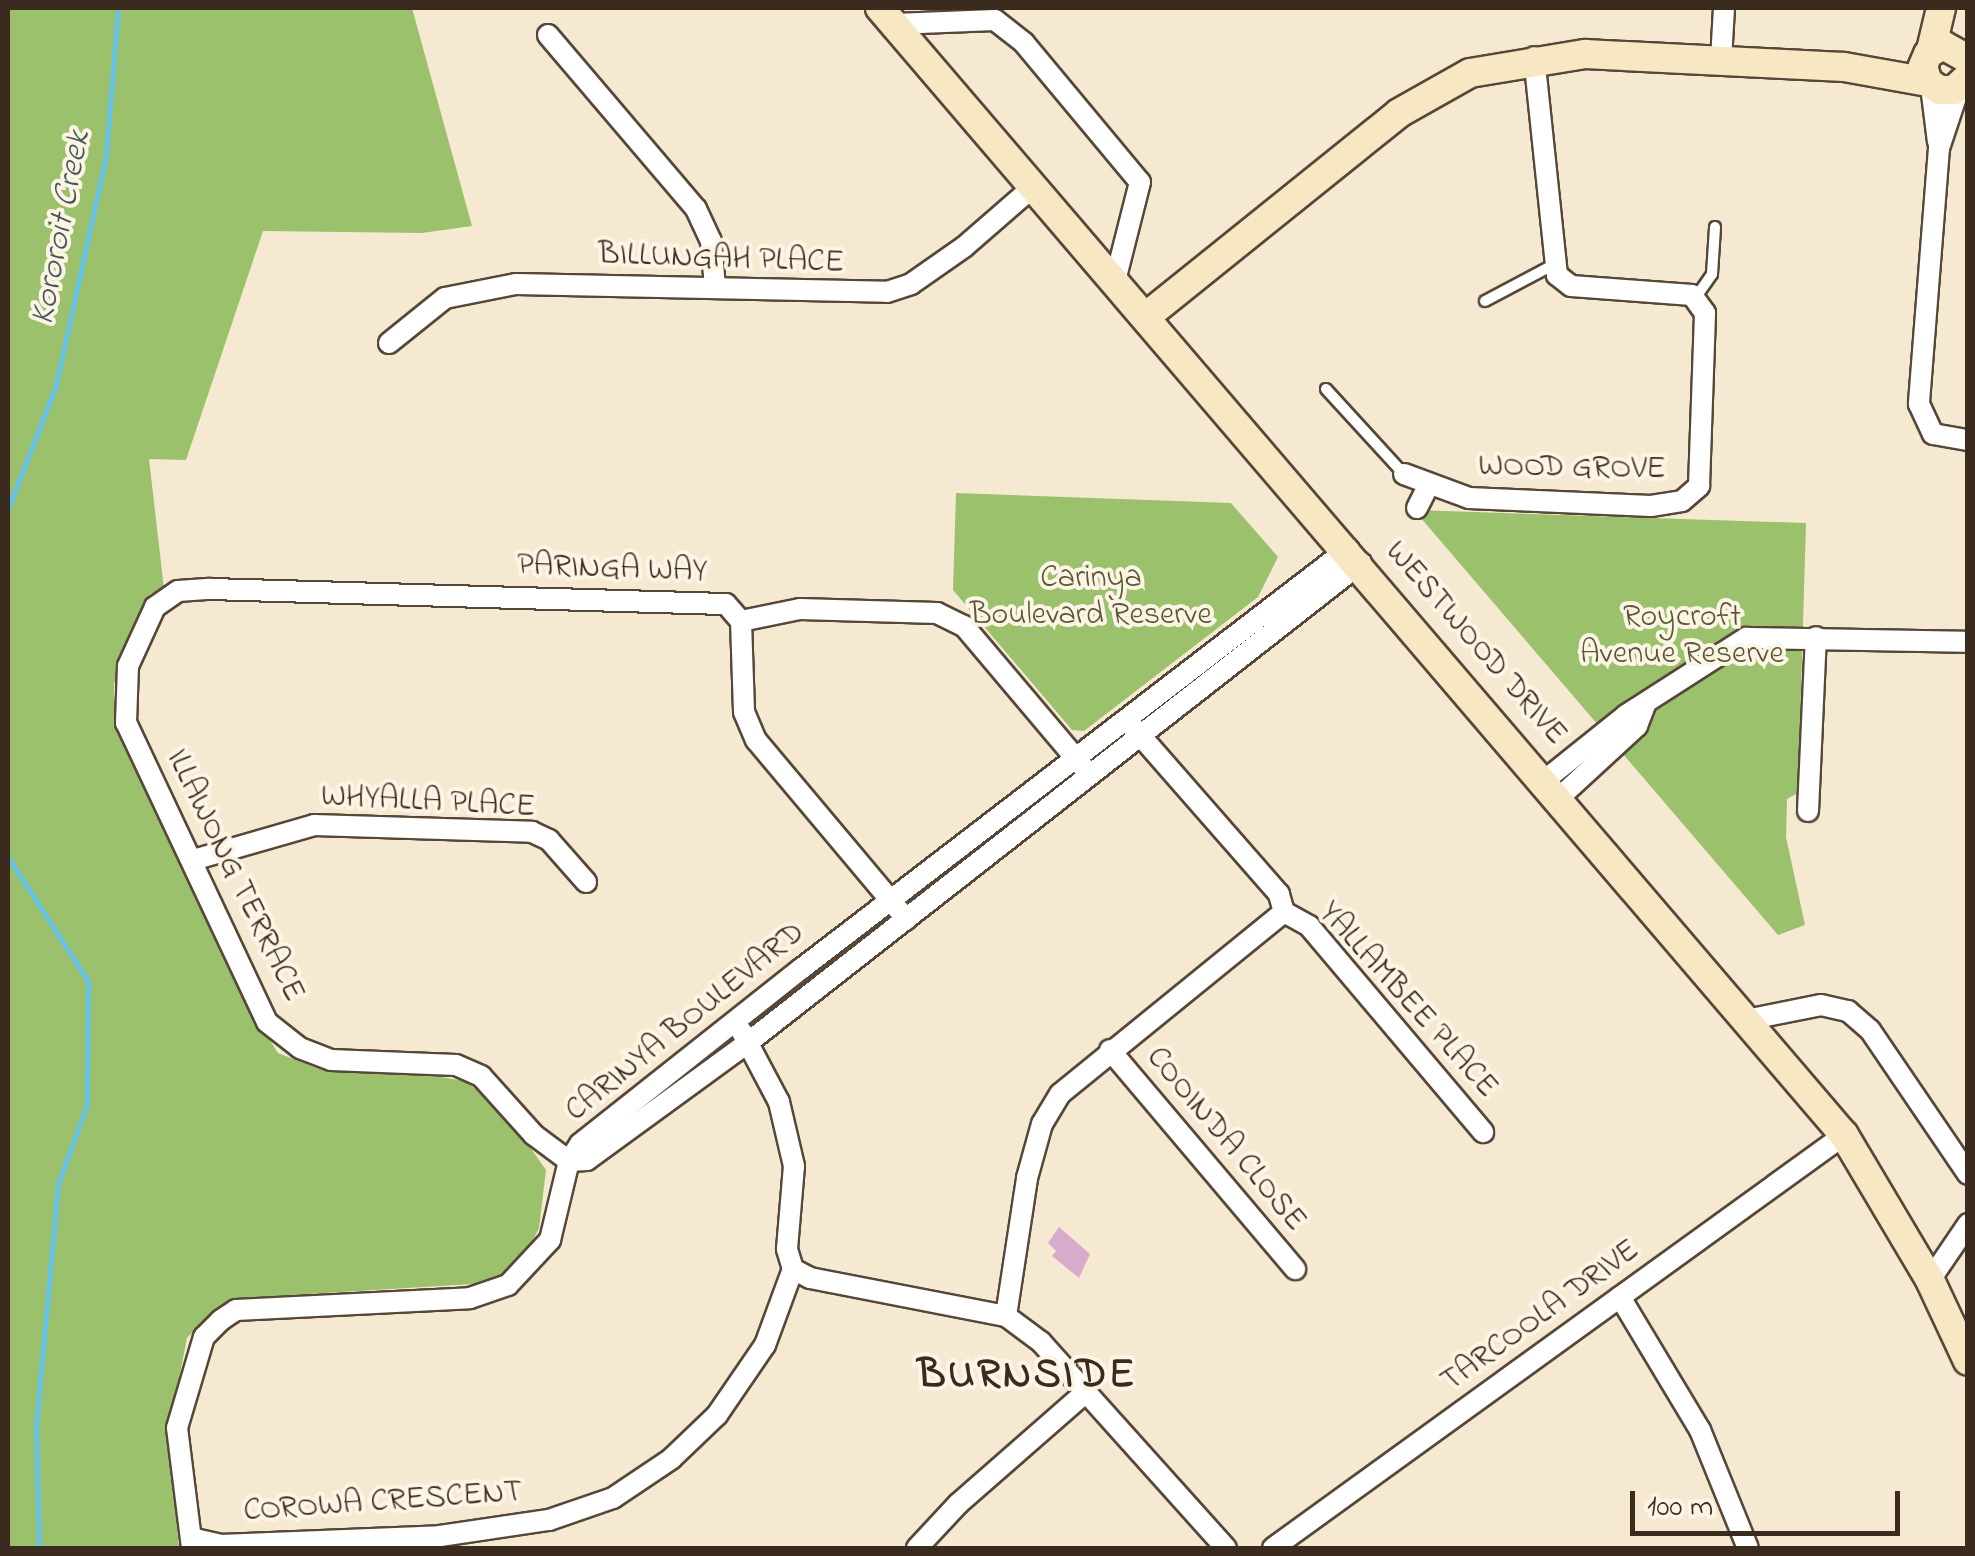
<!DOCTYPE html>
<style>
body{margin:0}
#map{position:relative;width:1975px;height:1556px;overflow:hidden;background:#f6e9d1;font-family:"Indie Flower",sans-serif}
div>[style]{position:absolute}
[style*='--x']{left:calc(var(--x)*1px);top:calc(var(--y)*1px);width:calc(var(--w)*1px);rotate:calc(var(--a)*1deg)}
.green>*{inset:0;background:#9cc16c}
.stream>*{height:5px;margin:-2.5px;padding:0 2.5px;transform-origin:2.5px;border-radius:2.5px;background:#67c3e5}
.building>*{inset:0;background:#d7accb}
.roads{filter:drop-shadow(2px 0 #574739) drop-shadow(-2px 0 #574739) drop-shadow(0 2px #574739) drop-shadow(0 -2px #574739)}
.lane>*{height:10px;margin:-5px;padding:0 5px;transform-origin:5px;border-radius:5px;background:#fff}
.street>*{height:20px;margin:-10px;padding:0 10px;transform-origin:10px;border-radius:10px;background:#fff}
.secondary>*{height:28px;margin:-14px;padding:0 14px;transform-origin:14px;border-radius:14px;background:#f7e8c3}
span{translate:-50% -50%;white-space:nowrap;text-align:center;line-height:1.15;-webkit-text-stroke:8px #fcf5e5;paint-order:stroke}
.street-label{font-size:32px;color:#3b2a1e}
.park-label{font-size:32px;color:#585735}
.water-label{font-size:35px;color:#48585a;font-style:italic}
.district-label{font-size:42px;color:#3b2a1e;font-weight:700;letter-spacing:2.5px}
.frame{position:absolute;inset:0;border:10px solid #3b2a1e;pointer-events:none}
.scale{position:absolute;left:1630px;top:1491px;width:270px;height:45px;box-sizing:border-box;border:5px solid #3b2a1e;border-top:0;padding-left:12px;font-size:30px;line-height:35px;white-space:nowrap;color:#3b2a1e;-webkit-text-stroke:8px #fcf5e5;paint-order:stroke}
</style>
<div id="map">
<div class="green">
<div style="clip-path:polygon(8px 8px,412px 8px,472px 226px,422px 233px,263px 231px,186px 460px,149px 459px,164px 589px,150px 594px,135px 626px,114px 684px,115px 718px,241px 995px,278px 1053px,319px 1069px,405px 1071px,465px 1081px,504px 1111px,546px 1170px,539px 1228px,526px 1254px,490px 1283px,242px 1298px,212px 1312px,187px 1338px,168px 1434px,179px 1548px,8px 1548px)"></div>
<div style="clip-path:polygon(956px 493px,1231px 503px,1278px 557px,1258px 597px,1084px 731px,1072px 730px,953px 590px)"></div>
<div style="clip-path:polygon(1414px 510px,1806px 523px,1798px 793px,1787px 799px,1786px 837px,1805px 925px,1778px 935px)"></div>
</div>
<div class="stream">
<div style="--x:8;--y:509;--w:133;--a:-68.8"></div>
<div style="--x:56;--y:385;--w:235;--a:-77.7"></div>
<div style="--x:106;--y:155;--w:147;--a:-85.3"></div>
<div style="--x:8;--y:857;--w:148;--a:57.2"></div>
<div style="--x:88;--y:981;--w:123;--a:90.5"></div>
<div style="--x:87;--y:1104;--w:85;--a:109.9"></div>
<div style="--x:58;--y:1184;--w:242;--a:95.2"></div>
<div style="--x:36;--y:1425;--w:123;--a:88.6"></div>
</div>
<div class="building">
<div style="clip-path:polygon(1059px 1227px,1090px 1254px,1079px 1278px,1052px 1256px,1056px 1251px,1048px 1243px)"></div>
</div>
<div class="roads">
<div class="lane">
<div style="--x:1696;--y:297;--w:28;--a:-55"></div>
<div style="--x:1712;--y:274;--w:47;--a:-86.3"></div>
<div style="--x:1485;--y:301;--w:77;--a:-27.9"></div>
<div style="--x:1326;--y:389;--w:115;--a:47.5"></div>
</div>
<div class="street">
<div style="--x:895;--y:24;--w:100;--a:-2.3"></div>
<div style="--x:995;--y:20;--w:37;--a:38"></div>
<div style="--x:1024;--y:43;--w:181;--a:50.2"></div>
<div style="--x:1140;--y:182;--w:98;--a:104.2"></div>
<div style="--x:548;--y:35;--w:228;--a:49.6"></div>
<div style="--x:696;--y:209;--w:35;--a:65"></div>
<div style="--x:711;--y:241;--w:46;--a:85"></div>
<div style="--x:1721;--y:60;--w:52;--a:-86.7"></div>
<div style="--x:1931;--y:86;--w:56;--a:82.9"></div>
<div style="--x:1959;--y:88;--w:63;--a:108.4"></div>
<div style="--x:1939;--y:148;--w:257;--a:94.5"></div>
<div style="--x:1919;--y:404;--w:33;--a:65"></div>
<div style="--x:1933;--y:434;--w:36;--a:10"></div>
<div style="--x:389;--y:343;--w:72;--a:-38.8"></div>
<div style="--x:445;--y:298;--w:72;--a:-11.2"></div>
<div style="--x:516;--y:284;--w:371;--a:1.2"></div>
<div style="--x:887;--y:292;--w:25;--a:-18"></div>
<div style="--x:911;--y:284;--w:65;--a:-34.9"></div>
<div style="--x:964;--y:247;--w:91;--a:-41"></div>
<div style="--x:1404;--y:474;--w:69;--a:20.3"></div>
<div style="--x:1469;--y:498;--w:182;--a:2.5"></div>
<div style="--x:1651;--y:506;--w:31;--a:-9"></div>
<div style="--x:1682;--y:501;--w:23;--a:-41"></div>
<div style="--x:1699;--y:486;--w:173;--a:-88"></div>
<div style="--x:1705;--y:313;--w:22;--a:-126"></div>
<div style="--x:1692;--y:295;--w:121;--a:-175.7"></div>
<div style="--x:1571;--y:286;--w:18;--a:-142"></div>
<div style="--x:1557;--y:275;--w:219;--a:-96"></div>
<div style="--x:1417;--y:508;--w:25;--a:-63"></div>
<div style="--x:741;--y:621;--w:60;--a:-11.5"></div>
<div style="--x:800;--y:609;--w:137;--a:1.7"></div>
<div style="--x:937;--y:613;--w:30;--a:26"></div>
<div style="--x:964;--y:626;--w:185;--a:49.8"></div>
<div style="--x:1545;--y:780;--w:104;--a:-38.7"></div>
<div style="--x:1626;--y:715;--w:143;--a:-32.7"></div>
<div style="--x:1746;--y:638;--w:222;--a:1"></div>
<div style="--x:1560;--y:797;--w:105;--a:-42.7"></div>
<div style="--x:1637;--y:726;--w:22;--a:-69"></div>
<div style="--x:1808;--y:811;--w:174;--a:-87.4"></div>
<div style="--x:193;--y:860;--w:126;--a:-16.1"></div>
<div style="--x:314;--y:825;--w:218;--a:1.8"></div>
<div style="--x:532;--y:832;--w:19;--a:25"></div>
<div style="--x:549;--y:840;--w:56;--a:48.6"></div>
<div style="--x:1284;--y:912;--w:29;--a:29"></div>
<div style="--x:1309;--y:926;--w:270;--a:49.8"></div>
<div style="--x:1746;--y:1020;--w:76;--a:-11.3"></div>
<div style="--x:1821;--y:1005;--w:28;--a:13"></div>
<div style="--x:1848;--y:1011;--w:29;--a:41"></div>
<div style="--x:1870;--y:1030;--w:174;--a:55.8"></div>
<div style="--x:1110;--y:1050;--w:287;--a:49.8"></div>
<div style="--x:569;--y:1161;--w:18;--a:-3"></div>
<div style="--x:587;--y:1160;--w:202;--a:-36.1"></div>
<div style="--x:750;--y:1041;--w:776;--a:-38.04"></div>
<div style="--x:569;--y:1161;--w:20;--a:-57"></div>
<div style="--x:580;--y:1144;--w:282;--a:-38.4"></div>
<div style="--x:801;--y:969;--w:690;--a:-37.52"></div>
<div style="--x:793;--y:1269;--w:19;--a:28"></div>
<div style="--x:810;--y:1278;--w:200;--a:11"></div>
<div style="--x:1006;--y:1316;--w:44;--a:36.6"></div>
<div style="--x:1041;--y:1342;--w:277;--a:48.1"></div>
<div style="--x:1930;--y:1280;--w:68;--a:-55.8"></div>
<div style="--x:1620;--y:1297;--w:155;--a:59"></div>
<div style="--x:1700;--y:1430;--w:127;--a:67.9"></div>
<div style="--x:1006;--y:1316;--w:140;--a:-81.3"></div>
<div style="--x:1027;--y:1178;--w:56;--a:-74.5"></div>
<div style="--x:1042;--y:1124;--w:35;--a:-59"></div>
<div style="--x:1060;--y:1094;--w:289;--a:-39.1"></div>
<div style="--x:1284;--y:912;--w:19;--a:-106"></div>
<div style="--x:1279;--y:894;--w:225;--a:-131.2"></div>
<div style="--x:195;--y:1539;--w:26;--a:13"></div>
<div style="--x:220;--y:1545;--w:220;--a:-2.3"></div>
<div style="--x:440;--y:1536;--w:110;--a:-8.4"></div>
<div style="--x:549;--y:1520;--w:68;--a:-19"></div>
<div style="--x:613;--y:1498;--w:70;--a:-33.9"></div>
<div style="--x:671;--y:1459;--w:64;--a:-43.7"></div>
<div style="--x:717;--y:1415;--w:85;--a:-55.6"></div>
<div style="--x:765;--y:1345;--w:81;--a:-69.8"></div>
<div style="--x:793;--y:1269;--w:21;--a:-107"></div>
<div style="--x:787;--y:1249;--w:83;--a:-85.2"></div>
<div style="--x:794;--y:1166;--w:66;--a:-103.2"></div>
<div style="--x:779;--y:1102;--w:79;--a:-117.9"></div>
<div style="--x:192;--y:1548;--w:121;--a:-97.1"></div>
<div style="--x:177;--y:1428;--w:95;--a:-73.5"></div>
<div style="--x:204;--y:1337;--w:24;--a:-45"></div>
<div style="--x:221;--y:1320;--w:18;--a:-34"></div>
<div style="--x:236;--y:1310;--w:234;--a:-2.9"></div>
<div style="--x:470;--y:1298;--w:40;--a:-18.9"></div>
<div style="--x:508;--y:1285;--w:62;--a:-47"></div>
<div style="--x:550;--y:1240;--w:81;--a:-76.5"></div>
<div style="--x:569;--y:1161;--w:44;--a:-143.4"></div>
<div style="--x:534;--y:1135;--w:79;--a:-131.9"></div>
<div style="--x:481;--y:1076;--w:27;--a:-156"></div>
<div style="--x:456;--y:1065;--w:125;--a:-177.7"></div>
<div style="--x:331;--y:1060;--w:33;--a:-159"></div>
<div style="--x:300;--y:1048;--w:42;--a:-141.8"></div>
<div style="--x:267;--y:1022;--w:331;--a:-115.2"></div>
<div style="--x:126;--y:723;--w:57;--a:-88"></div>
<div style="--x:128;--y:666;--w:65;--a:-65.4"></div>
<div style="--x:155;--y:607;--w:28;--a:-35"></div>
<div style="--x:178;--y:591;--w:32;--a:-4"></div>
<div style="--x:210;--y:589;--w:516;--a:1.67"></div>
<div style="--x:726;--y:604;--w:23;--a:49"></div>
<div style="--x:741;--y:621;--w:91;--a:88.1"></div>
<div style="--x:744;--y:712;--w:30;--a:67"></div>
<div style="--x:756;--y:740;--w:234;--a:50"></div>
<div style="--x:917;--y:1548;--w:60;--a:-47"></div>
<div style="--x:958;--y:1504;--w:171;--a:-41.2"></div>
<div style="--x:1273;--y:1548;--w:705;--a:-35.88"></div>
</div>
<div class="secondary">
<div style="--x:880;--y:8;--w:1483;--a:49.46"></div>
<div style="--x:1844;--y:1135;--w:169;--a:59.3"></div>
<div style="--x:1930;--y:1280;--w:89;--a:64.9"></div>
<div style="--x:1931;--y:50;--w:43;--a:-76.6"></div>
<div style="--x:1968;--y:59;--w:29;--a:-151"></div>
<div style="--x:1943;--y:45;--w:17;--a:149"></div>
<div style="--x:1928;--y:54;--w:13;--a:113"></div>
<div style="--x:1923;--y:66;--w:17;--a:73"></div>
<div style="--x:1928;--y:82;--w:14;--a:34"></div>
<div style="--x:1940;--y:90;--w:14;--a:0"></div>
<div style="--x:1954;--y:90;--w:19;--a:-43"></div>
<div style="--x:1148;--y:315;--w:322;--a:-38.8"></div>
<div style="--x:1399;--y:113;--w:81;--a:-29.4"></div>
<div style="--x:1470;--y:73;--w:117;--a:-9.4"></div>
<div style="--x:1585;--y:54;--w:259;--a:2.9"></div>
<div style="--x:1844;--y:67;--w:85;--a:10.1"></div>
</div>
</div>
<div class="street-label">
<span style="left:721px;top:260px;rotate:2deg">BILLUNGAH PLACE</span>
<span style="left:1572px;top:469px;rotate:1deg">WOOD GROVE</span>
<span style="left:612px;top:570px;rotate:2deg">PARINGA WAY</span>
<span style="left:1475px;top:644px;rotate:49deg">WESTWOOD DRIVE</span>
<span style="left:428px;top:803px;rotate:3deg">WHYALLA PLACE</span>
<span style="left:234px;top:876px;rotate:64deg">ILLAWONG TERRACE</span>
<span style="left:1407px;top:1001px;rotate:48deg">YALLAMBEE PLACE</span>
<span style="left:686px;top:1023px;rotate:-39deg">CARINYA BOULEVARD</span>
<span style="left:1225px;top:1140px;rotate:50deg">COOINDA CLOSE</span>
<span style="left:1541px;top:1317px;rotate:-36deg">TARCOOLA DRIVE</span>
<span style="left:383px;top:1503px;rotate:-4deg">COROWA CRESCENT</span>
</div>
<div class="park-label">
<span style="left:1091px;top:598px">Carinya<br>Boulevard Reserve</span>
<span style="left:1682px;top:637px">Roycroft<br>Avenue Reserve</span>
</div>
<div class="water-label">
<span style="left:62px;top:228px;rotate:-79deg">Kororoit Creek</span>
</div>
<div class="district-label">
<span style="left:1027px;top:1376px">BURNSIDE</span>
</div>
<div class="frame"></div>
<div class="scale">100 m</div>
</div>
